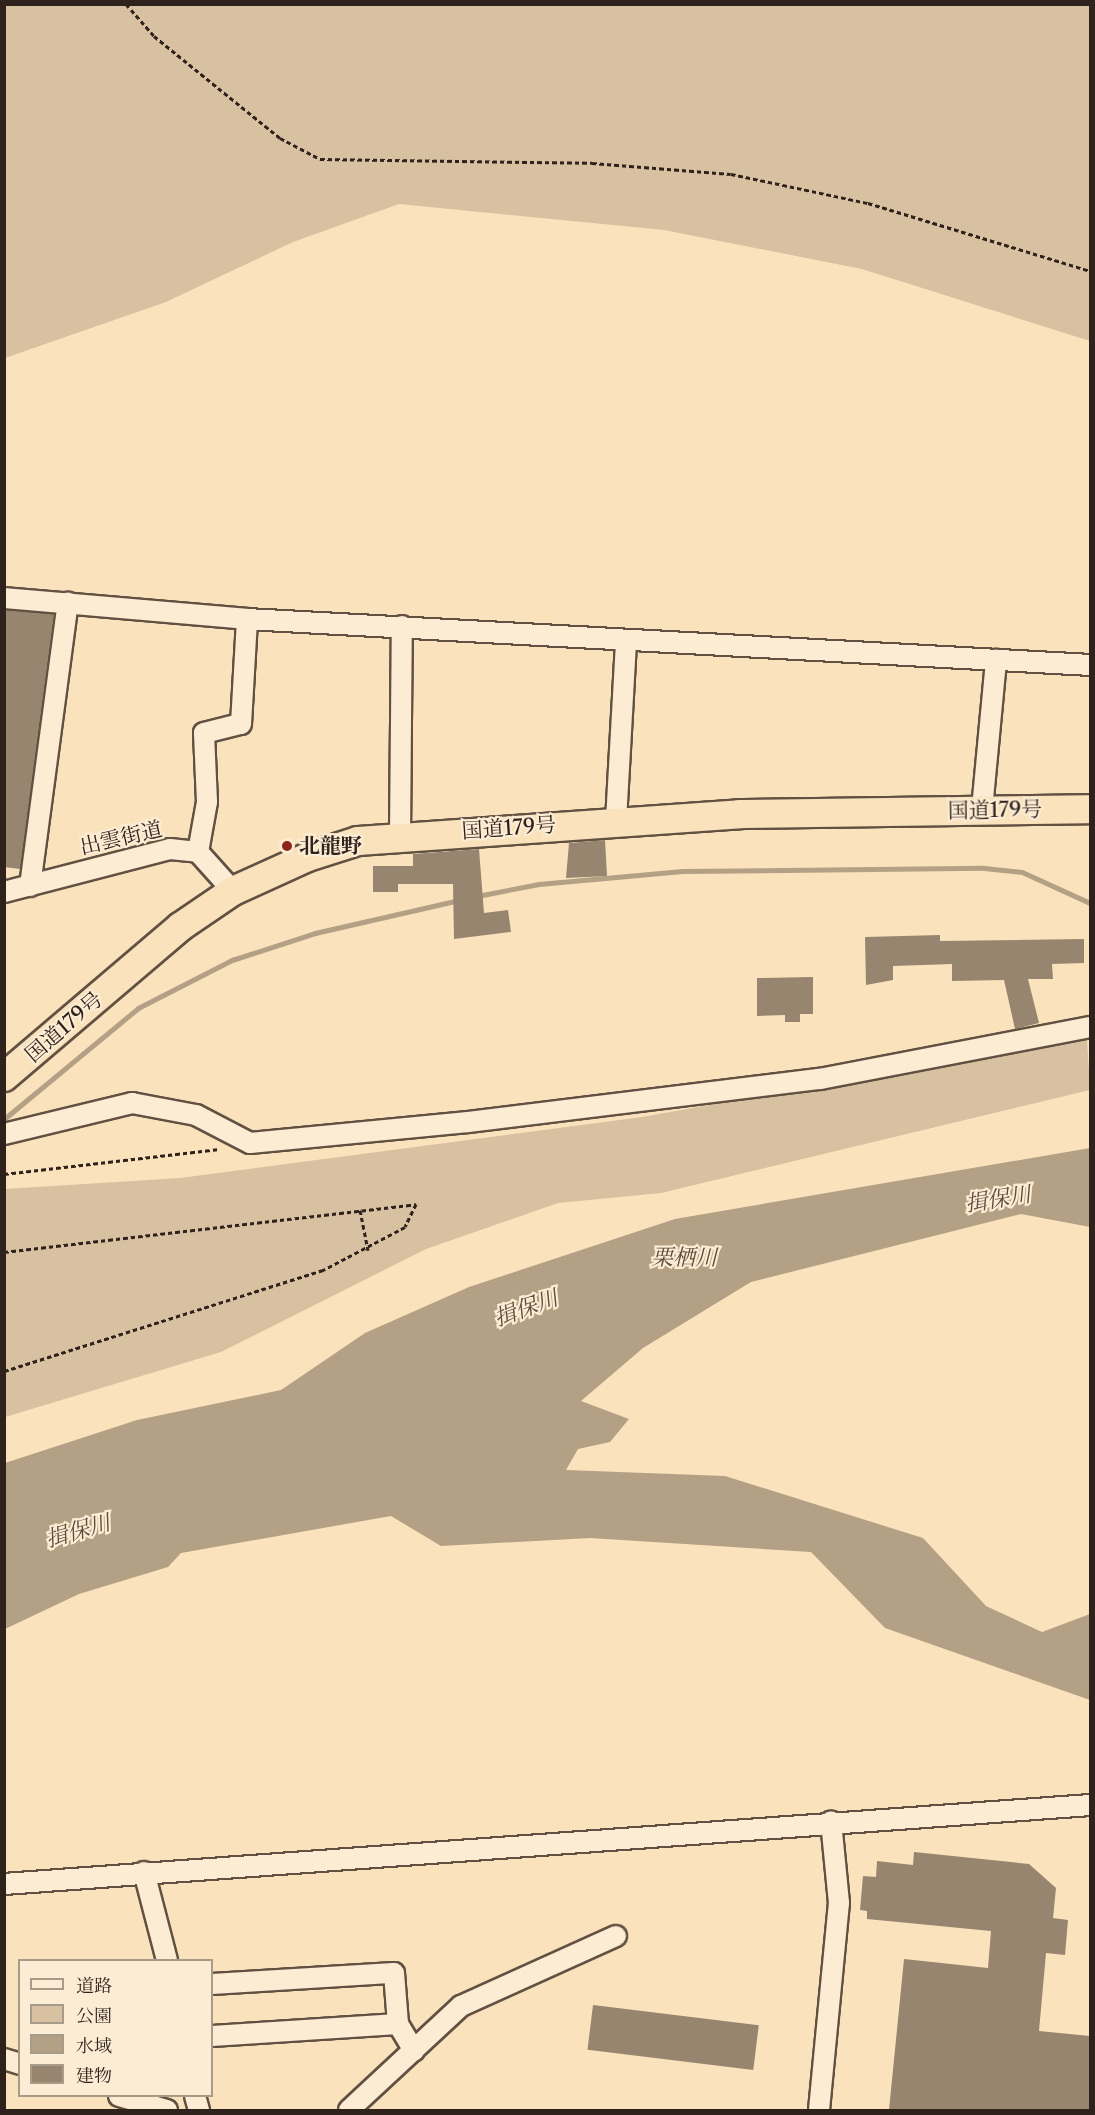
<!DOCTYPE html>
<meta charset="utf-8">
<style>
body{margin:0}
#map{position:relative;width:1095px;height:2115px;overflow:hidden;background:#f9e2bc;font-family:"Libre Caslon Text","Noto Serif JP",serif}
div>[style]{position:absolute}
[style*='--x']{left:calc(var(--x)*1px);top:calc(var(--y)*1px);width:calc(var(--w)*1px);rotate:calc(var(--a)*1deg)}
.green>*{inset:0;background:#d7c1a1}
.water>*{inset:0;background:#b4a085}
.stream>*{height:5px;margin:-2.5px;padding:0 2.5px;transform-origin:2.5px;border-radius:2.5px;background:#b4a085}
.building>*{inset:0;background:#98856f;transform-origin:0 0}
.path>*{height:3px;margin-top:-1.5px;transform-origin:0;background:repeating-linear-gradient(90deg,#2f211b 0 4.5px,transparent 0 7.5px)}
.roads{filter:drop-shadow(2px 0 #625143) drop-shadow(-2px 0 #625143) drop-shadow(0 2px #625143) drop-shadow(0 -2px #625143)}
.minor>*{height:20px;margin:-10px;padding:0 10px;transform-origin:10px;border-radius:10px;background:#fbecd3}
.highway>*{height:28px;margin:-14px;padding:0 14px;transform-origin:14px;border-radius:14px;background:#f9e2bc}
.dots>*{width:16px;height:16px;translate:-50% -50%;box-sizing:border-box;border:3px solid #fbecd3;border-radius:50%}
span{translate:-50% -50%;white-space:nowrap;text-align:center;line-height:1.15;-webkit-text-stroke:4.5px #fbecd3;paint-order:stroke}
.street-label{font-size:21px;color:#2f211b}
.poi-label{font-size:21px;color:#2f211b;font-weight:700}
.left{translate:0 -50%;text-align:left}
.water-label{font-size:22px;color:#5e4d40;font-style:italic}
.frame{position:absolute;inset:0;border:6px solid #2f211b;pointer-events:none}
.legend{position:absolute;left:18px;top:1959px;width:195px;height:138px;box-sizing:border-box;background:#fbecd3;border:2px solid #a99b89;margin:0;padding:8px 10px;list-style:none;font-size:18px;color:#2f211b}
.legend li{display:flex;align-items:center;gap:12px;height:30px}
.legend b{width:30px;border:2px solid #a99b89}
</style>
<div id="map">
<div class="green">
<div style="clip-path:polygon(5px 4px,1090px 5px,1090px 341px,862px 269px,664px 230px,399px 204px,293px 242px,166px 302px,5px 358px)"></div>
<div style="clip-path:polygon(1087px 1038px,1090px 1090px,661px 1193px,558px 1203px,426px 1249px,221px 1352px,5px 1417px,5px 1189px,180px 1178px,642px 1117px)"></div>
</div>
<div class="water">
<div style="clip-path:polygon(1090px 1148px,1090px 1227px,1021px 1214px,751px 1282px,643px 1348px,581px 1401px,629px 1419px,610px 1442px,578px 1449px,566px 1470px,725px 1476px,923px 1538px,986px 1606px,1042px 1632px,1090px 1614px,1090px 1700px,885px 1628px,811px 1552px,590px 1538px,441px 1546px,391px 1516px,181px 1553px,168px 1567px,79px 1594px,5px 1629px,5px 1463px,137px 1420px,281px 1390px,365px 1333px,469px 1287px,675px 1219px)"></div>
</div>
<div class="stream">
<div style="--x:477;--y:896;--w:63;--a:-11"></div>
<div style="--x:539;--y:884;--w:144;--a:-5.2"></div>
<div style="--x:682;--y:871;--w:302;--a:-0.6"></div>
<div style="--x:984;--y:868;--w:38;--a:6"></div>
<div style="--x:1022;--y:872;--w:75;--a:24.5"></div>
<div style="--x:4;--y:1119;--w:174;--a:-39.6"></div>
<div style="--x:138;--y:1008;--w:106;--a:-27.1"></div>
<div style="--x:232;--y:960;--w:87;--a:-18"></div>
<div style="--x:315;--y:933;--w:148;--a:-12.9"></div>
</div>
<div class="building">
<div style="clip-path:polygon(4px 610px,54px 614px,20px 869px,4px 867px)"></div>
<div style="clip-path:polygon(605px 840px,607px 876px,566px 878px,569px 843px)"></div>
<div style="clip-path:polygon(479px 849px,484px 913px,508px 910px,511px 932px,454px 939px,453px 884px,398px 884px,398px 892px,373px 892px,373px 866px,413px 866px,413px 854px)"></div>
<div style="clip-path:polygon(940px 935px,940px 941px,1084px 939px,1084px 963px,1052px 964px,1053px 979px,1028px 979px,1039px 1023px,1015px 1029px,1004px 980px,952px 981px,952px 964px,893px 966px,893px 980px,866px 985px,865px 937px)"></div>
<div style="clip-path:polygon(813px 977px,813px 1014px,800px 1014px,800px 1022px,785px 1022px,785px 1015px,757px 1016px,757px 978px)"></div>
<div style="clip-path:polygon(914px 1852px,1029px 1864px,1056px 1888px,1053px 1918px,1068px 1920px,1065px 1955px,1046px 1953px,1039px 2031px,1090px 2036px,1090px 2110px,889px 2110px,904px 1959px,988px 1968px,991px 1931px,867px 1919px,867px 1911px,860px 1910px,863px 1876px,876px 1877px,877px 1861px,913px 1865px)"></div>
<div style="left:593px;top:2005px;width:167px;height:45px;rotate:7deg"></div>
</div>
<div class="path">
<div style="--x:126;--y:4;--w:43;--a:48.8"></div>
<div style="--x:154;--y:36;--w:162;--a:39"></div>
<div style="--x:280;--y:138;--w:45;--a:27.7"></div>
<div style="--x:320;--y:159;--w:272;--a:0.8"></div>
<div style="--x:592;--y:163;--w:139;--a:4.5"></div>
<div style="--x:731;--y:174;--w:140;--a:12"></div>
<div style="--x:868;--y:203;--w:232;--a:17"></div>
<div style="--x:4;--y:1174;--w:217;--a:-6.6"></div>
<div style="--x:360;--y:1210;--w:41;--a:78.7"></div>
<div style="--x:4;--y:1252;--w:415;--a:-6.6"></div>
<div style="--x:416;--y:1204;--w:25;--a:116"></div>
<div style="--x:405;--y:1227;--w:93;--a:152.3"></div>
<div style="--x:323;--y:1270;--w:335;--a:162.4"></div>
</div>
<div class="roads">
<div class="minor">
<div style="--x:4;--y:598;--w:244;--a:4.9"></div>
<div style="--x:247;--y:619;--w:844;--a:3.12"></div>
<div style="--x:982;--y:809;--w:150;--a:-84.6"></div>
<div style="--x:616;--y:821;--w:180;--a:-86.8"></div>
<div style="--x:400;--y:836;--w:210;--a:-89.5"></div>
<div style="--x:198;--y:852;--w:51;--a:-79.8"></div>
<div style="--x:207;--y:802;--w:69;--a:-92.5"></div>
<div style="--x:204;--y:733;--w:38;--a:-14"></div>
<div style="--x:241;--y:724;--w:105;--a:-86.7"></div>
<div style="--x:30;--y:886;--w:286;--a:-82.4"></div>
<div style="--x:4;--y:892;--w:171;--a:-14.5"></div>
<div style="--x:170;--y:849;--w:28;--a:6"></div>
<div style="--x:198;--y:852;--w:52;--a:48.1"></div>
<div style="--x:4;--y:1134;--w:132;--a:-13.6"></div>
<div style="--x:132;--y:1103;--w:65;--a:10.6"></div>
<div style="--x:196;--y:1115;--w:61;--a:27.4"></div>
<div style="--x:250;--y:1143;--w:219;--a:-5.5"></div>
<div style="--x:468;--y:1122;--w:355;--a:-7"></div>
<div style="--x:820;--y:1079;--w:275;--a:-10.9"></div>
<div style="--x:144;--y:1872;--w:91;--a:75.4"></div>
<div style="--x:4;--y:1884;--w:1089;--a:-4.16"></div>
<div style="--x:212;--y:1984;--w:182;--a:-3.5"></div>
<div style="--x:394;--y:1973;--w:51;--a:85.5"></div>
<div style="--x:398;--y:2024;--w:31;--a:59"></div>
<div style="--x:212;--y:2036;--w:186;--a:-3.7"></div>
<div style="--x:4;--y:2059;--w:17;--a:17"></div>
<div style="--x:119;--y:2096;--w:50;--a:16.3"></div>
<div style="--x:195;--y:2096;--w:15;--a:74"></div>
<div style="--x:349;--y:2110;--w:153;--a:-42.9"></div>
<div style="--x:461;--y:2006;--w:170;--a:-24.3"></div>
<div style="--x:819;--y:2110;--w:208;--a:-84.5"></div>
<div style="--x:839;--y:1903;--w:82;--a:-95.6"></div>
</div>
<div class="highway">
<div style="--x:4;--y:1077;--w:231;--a:-40.4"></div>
<div style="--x:180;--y:927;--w:64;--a:-34.2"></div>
<div style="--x:233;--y:891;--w:82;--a:-24.4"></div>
<div style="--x:308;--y:857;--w:52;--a:-17.7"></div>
<div style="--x:358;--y:841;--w:383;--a:-4"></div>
<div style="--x:740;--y:814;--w:350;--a:-0.8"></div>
</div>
</div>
<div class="dots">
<div style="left:287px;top:846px;background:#8f2418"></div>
</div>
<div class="street-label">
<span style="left:995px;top:810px;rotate:-1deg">国道179号</span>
<span style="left:509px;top:828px;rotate:-4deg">国道179号</span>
<span style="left:121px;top:838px;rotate:-13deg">出雲街道</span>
<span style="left:64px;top:1027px;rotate:-41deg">国道179号</span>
</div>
<div class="poi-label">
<span class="left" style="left:299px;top:846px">北龍野</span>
</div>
<div class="water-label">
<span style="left:998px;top:1199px;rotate:-9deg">揖保川</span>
<span style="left:684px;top:1258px">栗栖川</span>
<span style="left:526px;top:1308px;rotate:-20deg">揖保川</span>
<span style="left:78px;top:1531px;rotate:-16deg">揖保川</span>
</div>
<div class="frame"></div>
<ul class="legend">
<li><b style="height:8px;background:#fbecd3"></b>道路</li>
<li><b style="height:16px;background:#d7c1a1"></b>公園</li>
<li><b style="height:16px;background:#b4a085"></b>水域</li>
<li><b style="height:16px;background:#98856f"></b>建物</li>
</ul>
</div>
